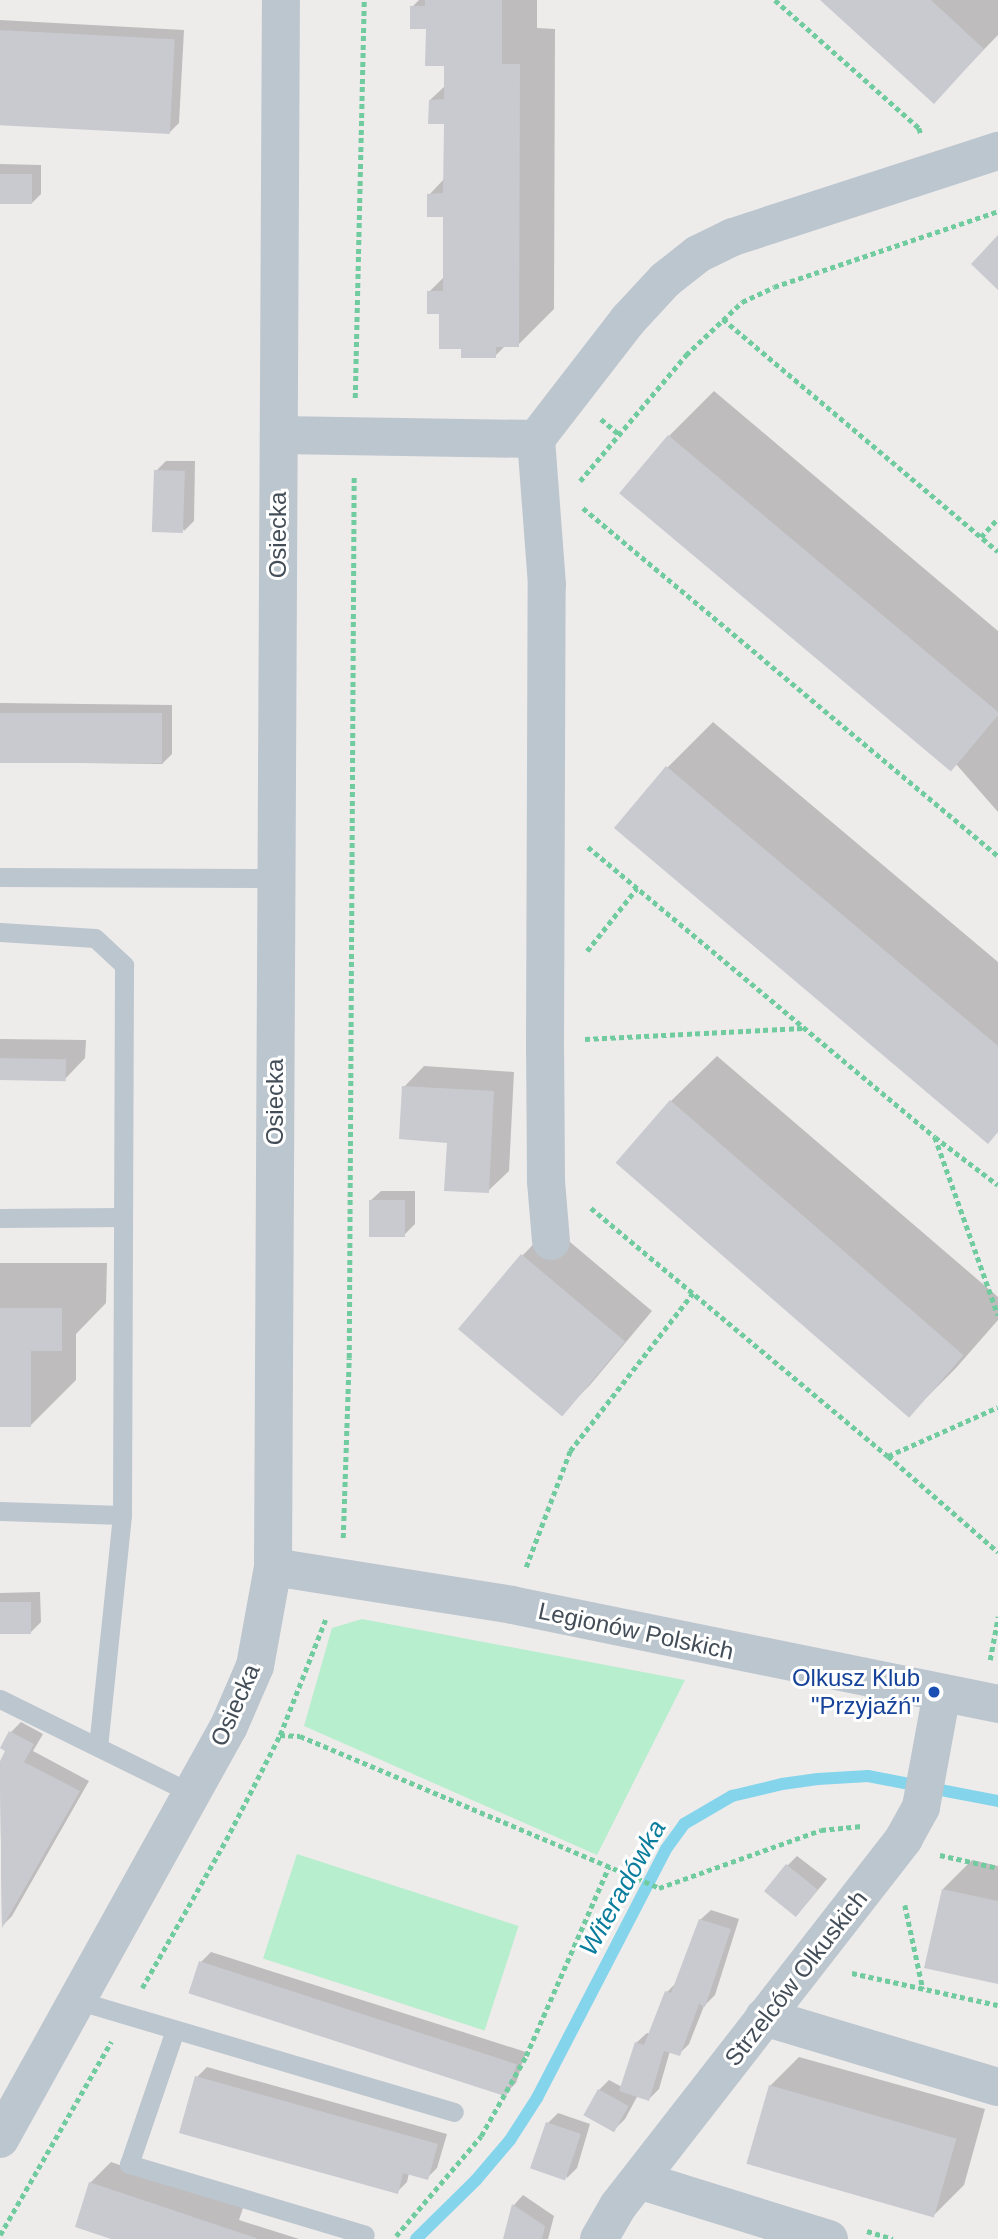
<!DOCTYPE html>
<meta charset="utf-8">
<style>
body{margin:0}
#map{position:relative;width:998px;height:2239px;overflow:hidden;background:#eeebeb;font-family:Helvetica,sans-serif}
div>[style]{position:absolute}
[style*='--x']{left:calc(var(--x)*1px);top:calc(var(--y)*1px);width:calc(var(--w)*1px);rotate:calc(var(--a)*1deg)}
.green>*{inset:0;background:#b7eecd;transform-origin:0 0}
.shadow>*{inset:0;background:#0003}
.stream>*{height:12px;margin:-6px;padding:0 6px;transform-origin:6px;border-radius:6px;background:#84d5eb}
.building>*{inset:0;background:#c8cad0;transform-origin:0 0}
.path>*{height:4.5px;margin-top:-2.25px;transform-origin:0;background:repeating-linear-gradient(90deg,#70cb9f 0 5px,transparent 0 8.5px)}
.service>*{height:19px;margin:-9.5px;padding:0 9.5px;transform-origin:9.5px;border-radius:9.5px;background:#bcc6ce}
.minor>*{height:38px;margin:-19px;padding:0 19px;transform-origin:19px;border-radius:19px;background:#bcc6ce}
.dots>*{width:19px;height:19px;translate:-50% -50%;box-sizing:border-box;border:4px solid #fff;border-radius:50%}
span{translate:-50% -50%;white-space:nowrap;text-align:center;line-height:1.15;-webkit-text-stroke:6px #fff;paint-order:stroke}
.street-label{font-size:24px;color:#444e58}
.transit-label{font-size:24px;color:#164399}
.right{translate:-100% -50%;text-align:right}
.water-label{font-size:26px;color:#0b7d9d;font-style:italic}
</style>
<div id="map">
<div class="green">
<div style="clip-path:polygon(362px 1619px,685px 1680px,597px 1855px,304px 1726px,332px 1628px)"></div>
<div style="left:297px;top:1854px;width:233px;height:110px;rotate:18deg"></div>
</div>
<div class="shadow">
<div style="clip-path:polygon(419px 0,537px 0,537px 28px,555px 29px,554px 309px,518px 345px,506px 345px,495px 356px,463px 347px,429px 292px,445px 276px,445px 216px,429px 195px,445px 178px,446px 122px,430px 100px,446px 85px,446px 64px,427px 28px,412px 7px)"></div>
<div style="clip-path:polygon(823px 0,998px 0,998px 35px,934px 101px)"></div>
<div style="clip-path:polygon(0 20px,184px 30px,179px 123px,169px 133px,0 124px)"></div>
<div style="clip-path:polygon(0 164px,41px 165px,41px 194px,31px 204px,0 203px)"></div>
<div style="clip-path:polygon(714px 391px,998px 631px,998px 812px,669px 436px)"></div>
<div style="clip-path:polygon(166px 461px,195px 461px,194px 521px,184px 531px,156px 471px)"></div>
<div style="clip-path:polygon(0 703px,172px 705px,172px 754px,162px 764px,0 762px)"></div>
<div style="clip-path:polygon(713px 722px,998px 962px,998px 1131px,616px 827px,668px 767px)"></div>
<div style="clip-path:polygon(0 1039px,86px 1040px,85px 1058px,65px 1079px,0 1078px)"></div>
<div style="clip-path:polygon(717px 1056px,998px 1297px,998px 1320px,956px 1368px,911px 1413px,619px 1163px,671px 1101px)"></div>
<div style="clip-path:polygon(424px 1066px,514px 1072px,509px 1171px,488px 1191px,404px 1087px)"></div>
<div style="clip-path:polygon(381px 1191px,415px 1191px,415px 1224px,405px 1234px,370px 1201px)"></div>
<div style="clip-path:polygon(551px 1226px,652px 1311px,590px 1385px,562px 1413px,461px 1329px,523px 1255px)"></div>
<div style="clip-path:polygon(0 1263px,107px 1263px,106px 1303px,76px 1334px,76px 1380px,31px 1425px,0 1425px)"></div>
<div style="clip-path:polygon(40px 1592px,41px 1622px,31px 1632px,0 1632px,0 1593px)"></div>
<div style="clip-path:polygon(21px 1722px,43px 1734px,33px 1751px,89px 1781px,12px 1916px,2px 1926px,0 1764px,8px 1750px,11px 1732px)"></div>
<div style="clip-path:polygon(797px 1856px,827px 1879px,797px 1915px,787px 1866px)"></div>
<div style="clip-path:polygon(972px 1860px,998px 1866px,998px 1982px,943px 1889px)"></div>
<div style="clip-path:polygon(711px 1910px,739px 1919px,715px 1995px,704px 2006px,689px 2044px,679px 2054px,670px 2051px,659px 2089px,649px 2099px,638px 2095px,625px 2119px,615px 2129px,599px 2090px,609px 2080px,622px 2087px,636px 2043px,647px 2033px,650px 2034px,667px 1992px,678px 1981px,700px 1920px)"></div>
<div style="clip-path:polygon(211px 1952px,526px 2052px,516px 2083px,506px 2093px,201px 1962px)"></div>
<div style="clip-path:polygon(799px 2057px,985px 2109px,964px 2185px,935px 2214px,770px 2086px)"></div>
<div style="clip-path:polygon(207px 2067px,447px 2134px,437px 2168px,427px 2178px,409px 2173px,407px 2182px,397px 2192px,197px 2077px)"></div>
<div style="clip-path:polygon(558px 2113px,590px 2124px,577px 2168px,567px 2178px,548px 2123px)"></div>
<div style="clip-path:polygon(111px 2162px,243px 2208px,239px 2220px,299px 2239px,117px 2239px,90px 2183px)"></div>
<div style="clip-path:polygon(523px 2195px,554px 2216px,548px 2239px,505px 2239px,514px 2205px)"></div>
</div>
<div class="stream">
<div style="--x:416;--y:2239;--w:84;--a:-44.5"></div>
<div style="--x:476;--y:2180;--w:52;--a:-49.6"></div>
<div style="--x:510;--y:2140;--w:50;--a:-57.3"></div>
<div style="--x:537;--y:2098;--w:280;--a:-62.6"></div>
<div style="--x:666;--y:1849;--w:31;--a:-54"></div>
<div style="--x:684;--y:1824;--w:56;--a:-30.3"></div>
<div style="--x:732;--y:1796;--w:51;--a:-13.5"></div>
<div style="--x:782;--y:1784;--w:36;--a:-8"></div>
<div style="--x:818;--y:1779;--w:50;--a:-3.4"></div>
<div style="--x:868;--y:1776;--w:132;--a:10.9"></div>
</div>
<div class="building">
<div style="clip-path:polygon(425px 0,502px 0,502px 64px,520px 64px,519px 347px,496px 347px,496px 358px,461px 358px,461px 349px,439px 349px,439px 314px,427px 314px,427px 291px,443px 291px,443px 217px,427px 217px,427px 194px,443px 193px,444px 124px,428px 124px,429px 100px,444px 99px,444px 66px,425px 66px,426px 29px,410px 29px,410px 6px,425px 6px)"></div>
<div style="clip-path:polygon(820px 0,931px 0,984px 49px,934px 104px)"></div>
<div style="left:0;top:30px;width:175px;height:95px;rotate:3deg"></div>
<div style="left:0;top:174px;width:32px;height:30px"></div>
<div style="clip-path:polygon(998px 235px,998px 290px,971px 264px)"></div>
<div style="left:668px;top:435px;width:433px;height:76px;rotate:40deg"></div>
<div style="left:154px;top:470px;width:31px;height:62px;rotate:2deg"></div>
<div style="left:0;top:713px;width:162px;height:50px"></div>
<div style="clip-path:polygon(666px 766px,998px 1046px,998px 1132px,988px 1144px,614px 828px)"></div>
<div style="left:0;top:1058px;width:66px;height:22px;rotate:1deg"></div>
<div style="clip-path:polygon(402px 1086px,494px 1091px,489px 1193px,444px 1191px,447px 1143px,399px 1139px)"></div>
<div style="left:670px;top:1100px;width:389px;height:83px;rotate:41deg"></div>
<div style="left:369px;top:1200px;width:36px;height:37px"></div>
<div style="left:521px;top:1254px;width:136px;height:98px;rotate:40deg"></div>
<div style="clip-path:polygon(0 1308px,62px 1308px,62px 1351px,31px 1351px,31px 1427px,0 1427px)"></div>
<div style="left:0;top:1602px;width:31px;height:32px"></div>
<div style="clip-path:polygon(9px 1731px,34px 1744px,24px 1762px,80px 1791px,2px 1928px,0 1761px,5px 1751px,0 1748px)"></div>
<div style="left:786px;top:1864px;width:41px;height:35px;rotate:39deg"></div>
<div style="clip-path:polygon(942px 1889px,998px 1901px,998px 1984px,924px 1968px)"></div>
<div style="clip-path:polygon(699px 1919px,731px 1929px,705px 2007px,699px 2004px,680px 2056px,664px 2051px,649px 2101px,619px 2091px,635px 2042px,644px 2045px,665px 1991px,671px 1993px)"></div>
<div style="left:199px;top:1961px;width:334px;height:34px;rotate:18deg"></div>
<div style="clip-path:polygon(195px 2076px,438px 2144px,428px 2180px,403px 2173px,398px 2194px,179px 2133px)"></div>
<div style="left:769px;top:2085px;width:195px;height:82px;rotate:16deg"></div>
<div style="left:598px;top:2089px;width:35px;height:30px;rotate:29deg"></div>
<div style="left:546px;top:2122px;width:37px;height:49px;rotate:19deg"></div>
<div style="clip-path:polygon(89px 2182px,256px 2238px,256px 2239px,111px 2239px,75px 2227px)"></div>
<div style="clip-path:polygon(512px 2204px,545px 2226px,542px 2239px,503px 2239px)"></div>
</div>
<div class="path">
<div style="--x:775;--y:0;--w:193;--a:41.6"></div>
<div style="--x:919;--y:128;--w:6;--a:72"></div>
<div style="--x:723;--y:319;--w:360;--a:40.2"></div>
<div style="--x:355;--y:398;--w:398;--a:-88.7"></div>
<div style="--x:601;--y:419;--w:23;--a:40"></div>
<div style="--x:580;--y:481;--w:165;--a:-49.9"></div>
<div style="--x:686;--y:355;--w:77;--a:-43.4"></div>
<div style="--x:742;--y:302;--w:35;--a:-25"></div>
<div style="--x:774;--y:287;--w:237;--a:-18.7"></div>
<div style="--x:583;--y:508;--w:542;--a:39.98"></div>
<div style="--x:981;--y:537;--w:25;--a:-48"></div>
<div style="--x:588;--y:847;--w:452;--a:39.9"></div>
<div style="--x:935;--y:1137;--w:79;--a:37.3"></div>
<div style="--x:587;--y:951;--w:80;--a:-51.6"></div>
<div style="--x:585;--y:1039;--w:219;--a:-2.9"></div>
<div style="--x:935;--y:1137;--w:189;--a:70.5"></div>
<div style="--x:591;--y:1208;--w:387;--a:39.9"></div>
<div style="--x:888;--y:1456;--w:146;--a:41.1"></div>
<div style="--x:888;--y:1456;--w:120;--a:-24"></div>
<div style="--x:343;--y:1538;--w:180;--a:-88.1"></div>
<div style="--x:349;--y:1358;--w:882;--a:-89.68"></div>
<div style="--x:526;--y:1567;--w:124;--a:-69.2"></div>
<div style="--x:570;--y:1451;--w:200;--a:-52.1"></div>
<div style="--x:990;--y:1660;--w:44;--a:-79.5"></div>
<div style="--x:280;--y:1735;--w:20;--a:3"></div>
<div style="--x:300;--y:1736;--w:390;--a:22.9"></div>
<div style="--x:659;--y:1888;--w:172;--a:-19.7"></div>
<div style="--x:821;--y:1830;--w:41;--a:-5.6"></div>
<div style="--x:940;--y:1855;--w:59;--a:12.6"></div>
<div style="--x:905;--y:1905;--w:86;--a:77.9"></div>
<div style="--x:852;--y:1973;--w:149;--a:12.4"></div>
<div style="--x:142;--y:1988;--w:170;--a:-60.4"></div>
<div style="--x:226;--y:1840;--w:118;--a:-62.8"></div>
<div style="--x:280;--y:1735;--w:126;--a:-68.5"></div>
<div style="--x:867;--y:2231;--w:27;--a:17"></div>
<div style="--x:0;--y:2235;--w:223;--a:-60.1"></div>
<div style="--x:396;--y:2236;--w:131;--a:-49.6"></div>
<div style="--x:481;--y:2136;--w:92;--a:-60.6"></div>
<div style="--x:526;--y:2056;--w:207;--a:-66.4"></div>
</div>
<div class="service">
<div style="--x:0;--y:877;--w:276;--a:0.2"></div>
<div style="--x:0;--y:932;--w:95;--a:3.6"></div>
<div style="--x:95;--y:938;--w:40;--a:43"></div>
<div style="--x:124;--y:965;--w:550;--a:90.21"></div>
<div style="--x:122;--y:1515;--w:233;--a:95.9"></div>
<div style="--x:0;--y:1218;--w:122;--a:-0.5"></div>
<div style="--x:0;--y:1511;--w:122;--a:1.9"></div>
<div style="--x:0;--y:1699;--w:213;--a:26.2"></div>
<div style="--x:76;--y:2000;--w:394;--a:16.5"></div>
<div style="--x:175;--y:2030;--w:142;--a:108.9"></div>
<div style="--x:129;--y:2164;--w:246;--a:16.7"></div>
</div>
<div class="minor">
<div style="--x:279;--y:435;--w:257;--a:0.9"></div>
<div style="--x:551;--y:1241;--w:60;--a:-94.8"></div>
<div style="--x:546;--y:1181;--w:130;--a:-90.4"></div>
<div style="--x:545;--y:1051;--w:466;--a:-89.8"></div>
<div style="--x:547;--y:585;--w:146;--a:-94.3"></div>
<div style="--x:536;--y:439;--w:150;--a:-52.3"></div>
<div style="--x:628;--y:320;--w:54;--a:-47.2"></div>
<div style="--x:665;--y:280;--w:42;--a:-38.2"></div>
<div style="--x:698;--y:254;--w:39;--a:-26"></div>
<div style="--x:733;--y:237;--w:279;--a:-18"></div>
<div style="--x:273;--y:1567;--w:242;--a:9"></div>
<div style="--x:512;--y:1605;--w:496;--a:11.5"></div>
<div style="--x:764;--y:2017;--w:244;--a:16.7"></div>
<div style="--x:0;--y:2139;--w:472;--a:-61"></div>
<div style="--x:229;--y:1726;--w:65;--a:-66.6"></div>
<div style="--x:255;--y:1666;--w:101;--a:-79.7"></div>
<div style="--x:273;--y:1567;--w:1567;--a:-89.71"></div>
<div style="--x:639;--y:2180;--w:199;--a:17.3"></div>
<div style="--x:599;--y:2239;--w:38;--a:-60"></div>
<div style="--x:618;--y:2206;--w:466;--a:-52.1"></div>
<div style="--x:904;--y:1838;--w:35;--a:-61"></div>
<div style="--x:921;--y:1807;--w:116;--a:-79.6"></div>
</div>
<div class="dots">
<div style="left:934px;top:1692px;background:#1a4fb4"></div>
</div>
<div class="street-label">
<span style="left:278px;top:535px;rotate:-90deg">Osiecka</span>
<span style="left:275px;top:1102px;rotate:-90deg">Osiecka</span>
<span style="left:636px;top:1631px;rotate:12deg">Legionów Polskich</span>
<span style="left:235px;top:1705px;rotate:-66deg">Osiecka</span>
<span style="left:796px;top:1978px;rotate:-52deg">Strzelców Olkuskich</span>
</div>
<div class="transit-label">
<span class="right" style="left:920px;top:1692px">Olkusz Klub<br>"Przyjaźń"</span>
</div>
<div class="water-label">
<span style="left:623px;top:1888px;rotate:-61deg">Witeradówka</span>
</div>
</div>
